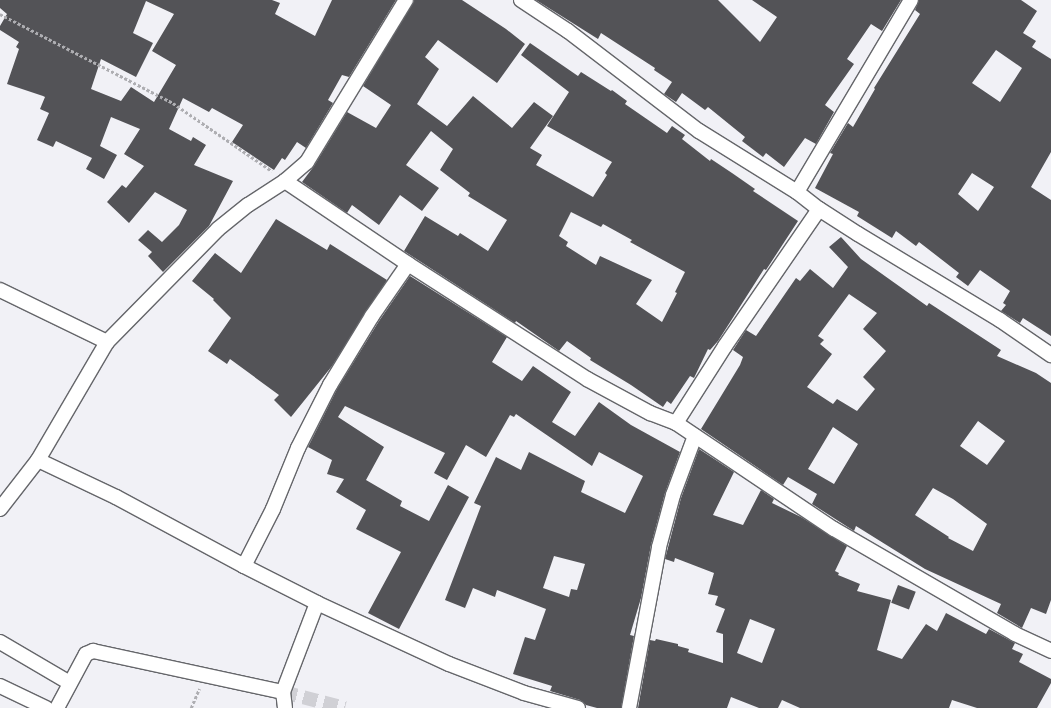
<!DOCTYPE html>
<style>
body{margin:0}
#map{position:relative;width:1051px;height:708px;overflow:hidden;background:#f1f1f6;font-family:"PT Serif",serif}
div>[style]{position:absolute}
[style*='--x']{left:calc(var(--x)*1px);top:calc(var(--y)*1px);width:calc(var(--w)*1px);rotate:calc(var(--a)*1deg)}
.building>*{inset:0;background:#535357;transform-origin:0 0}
.street-tunnel>*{height:14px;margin-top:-7px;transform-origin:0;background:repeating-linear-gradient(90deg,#d0d0d5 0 14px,transparent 0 21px)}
.path>*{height:2.5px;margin-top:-1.25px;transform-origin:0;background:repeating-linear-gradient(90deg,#aeaeb2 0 3px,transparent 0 5px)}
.roads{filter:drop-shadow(1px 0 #65666a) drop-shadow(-1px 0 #65666a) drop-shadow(0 1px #65666a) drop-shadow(0 -1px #65666a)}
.street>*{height:14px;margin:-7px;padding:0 7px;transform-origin:7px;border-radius:7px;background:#fff}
span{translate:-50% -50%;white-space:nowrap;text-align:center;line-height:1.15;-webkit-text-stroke:4px #fff;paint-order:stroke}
</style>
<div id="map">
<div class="building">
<div style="clip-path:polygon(evenodd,0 0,272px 0,280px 3px,275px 14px,315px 36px,332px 0,396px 0,349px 77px,342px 75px,328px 100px,333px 103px,306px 148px,297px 142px,285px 160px,282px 158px,274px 170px,232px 142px,243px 125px,212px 108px,209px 112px,183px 98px,169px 129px,191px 141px,193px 137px,206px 145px,194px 165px,233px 181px,209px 226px,163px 272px,148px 256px,152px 252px,138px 240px,148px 230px,162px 242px,179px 225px,187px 210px,155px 192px,129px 223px,107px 202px,122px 185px,126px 188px,144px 166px,124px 154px,140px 129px,111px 117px,100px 146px,117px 155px,104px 179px,86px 169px,92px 158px,56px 141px,53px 147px,37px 140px,49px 113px,40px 109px,45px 97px,43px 96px,7px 84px,19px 49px,16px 47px,19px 42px,0 30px,0 26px,7px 14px,0 8px,0 0,146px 1px,174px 14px,152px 51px,176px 65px,154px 102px,131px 87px,121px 101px,91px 89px,101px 59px,136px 77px,153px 43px,133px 33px,146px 1px)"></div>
<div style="clip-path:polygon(evenodd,414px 0,462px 0,506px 29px,525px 44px,497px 83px,438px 40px,425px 57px,439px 69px,417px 104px,447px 126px,473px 96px,512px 128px,534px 102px,553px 116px,530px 148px,542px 155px,536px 165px,593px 197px,607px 175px,605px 173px,612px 162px,547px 126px,569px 92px,521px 55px,530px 43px,578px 76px,581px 72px,611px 91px,612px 90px,627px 101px,625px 104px,667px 133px,672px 126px,685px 135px,682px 139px,710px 161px,711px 159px,732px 173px,755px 189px,753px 191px,798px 221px,766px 270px,764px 269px,718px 341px,710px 350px,708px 349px,694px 378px,690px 376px,671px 404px,667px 401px,663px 407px,631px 385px,590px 360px,591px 358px,567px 341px,559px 351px,516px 321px,515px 323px,404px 251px,425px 216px,458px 236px,460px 233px,488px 251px,507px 220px,468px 196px,470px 193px,440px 170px,453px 149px,431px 131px,406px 165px,439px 188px,422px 211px,400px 195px,379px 225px,352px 205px,347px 213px,302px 182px,314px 166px,347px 112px,376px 128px,391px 105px,363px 86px,414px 0,571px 212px,601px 227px,603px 224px,632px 240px,630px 242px,685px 272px,675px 292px,677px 293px,662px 322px,636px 304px,652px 280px,600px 256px,596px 265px,566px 246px,568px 242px,559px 236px,571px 212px)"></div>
<div style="clip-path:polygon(536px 0,718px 0,760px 42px,777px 17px,752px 0,901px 0,882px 31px,871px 24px,847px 59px,854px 64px,825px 105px,834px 112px,816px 144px,805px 138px,784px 167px,766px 153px,763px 157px,742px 141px,745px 137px,708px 107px,705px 110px,682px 93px,676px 102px,664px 94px,672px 82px,654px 70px,655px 68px,601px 33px,598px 39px)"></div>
<div style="clip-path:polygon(evenodd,919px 0,1021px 0,1037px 11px,1023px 33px,1036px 41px,1032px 47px,1051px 59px,1051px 152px,1031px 187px,1051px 200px,1051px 336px,1023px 318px,1020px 323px,1001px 311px,1006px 305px,1003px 303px,1010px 291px,980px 270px,968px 286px,956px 277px,959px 273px,919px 242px,916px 246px,896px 231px,892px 238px,857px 216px,859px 212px,815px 188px,833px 154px,830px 153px,848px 123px,853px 127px,875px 89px,874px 88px,920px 14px,915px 10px,919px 0,996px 50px,1022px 68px,1000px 102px,972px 83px,996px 50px,919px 0,972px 173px,994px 187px,978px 211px,958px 194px,972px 173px)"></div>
<div style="clip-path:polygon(276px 219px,327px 250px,330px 244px,387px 280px,332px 366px,291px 417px,274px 400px,279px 395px,230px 359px,227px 364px,208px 351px,231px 318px,213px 300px,214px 299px,192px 281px,215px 253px,241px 273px)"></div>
<div style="clip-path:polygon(evenodd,841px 237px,861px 259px,927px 306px,929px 303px,1001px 350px,997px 356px,1036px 373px,1051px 383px,1051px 600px,1046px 614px,1031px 608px,1022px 628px,997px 613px,1001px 604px,925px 569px,856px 526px,854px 531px,812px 504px,817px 494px,788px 477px,783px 485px,701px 429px,740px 365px,743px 357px,733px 350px,746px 330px,756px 336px,796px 278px,800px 281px,810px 269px,833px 288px,848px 267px,829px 247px,841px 237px,849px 294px,877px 313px,863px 329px,886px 351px,863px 377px,875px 389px,857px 411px,837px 399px,833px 404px,807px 387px,832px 354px,820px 344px,824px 340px,818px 336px,849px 294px,841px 237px,978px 421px,1005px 441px,987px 465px,960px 446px,978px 421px,841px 237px,833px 427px,858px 444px,834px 484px,808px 469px,833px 427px,841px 237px,933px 488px,953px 499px,987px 524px,973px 551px,948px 538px,949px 537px,915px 515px,933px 488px)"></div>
<div style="clip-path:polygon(evenodd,410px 276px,507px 337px,492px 362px,522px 381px,533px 366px,571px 392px,552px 422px,575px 436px,599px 402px,631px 425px,680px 452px,665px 493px,651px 545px,641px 598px,630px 635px,634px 636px,621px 708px,597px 708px,586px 705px,580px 700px,550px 691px,552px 686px,513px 674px,525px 637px,535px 640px,546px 609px,497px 590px,495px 597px,473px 588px,465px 608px,445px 600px,481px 506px,474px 503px,496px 457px,521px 470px,529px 452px,585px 481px,581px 492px,625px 513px,643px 476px,599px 452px,592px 466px,516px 414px,514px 417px,510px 415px,486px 457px,466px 445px,447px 480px,434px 473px,445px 453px,345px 406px,338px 417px,384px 447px,366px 480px,402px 501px,400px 506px,429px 521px,448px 485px,469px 497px,399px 629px,368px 613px,401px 552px,356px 529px,366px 510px,336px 492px,344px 479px,327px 474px,332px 460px,308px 447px,337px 389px,379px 321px,410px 276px,554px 556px,585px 564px,577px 590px,571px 589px,569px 597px,543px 588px,554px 556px)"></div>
<div style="clip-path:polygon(evenodd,699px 449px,734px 472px,713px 515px,743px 525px,761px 490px,774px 499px,772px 503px,801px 517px,847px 546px,835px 571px,839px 573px,838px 575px,860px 584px,857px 591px,891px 600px,877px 650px,902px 659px,926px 624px,937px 631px,946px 613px,986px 634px,989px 629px,1015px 643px,1012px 649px,1023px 654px,1019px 662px,1051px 679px,1051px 683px,1037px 708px,977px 708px,952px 700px,949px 708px,800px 708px,782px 700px,778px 708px,759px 708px,731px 697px,727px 708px,638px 708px,650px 640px,655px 641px,656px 639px,678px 644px,678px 646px,689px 649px,688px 652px,723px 663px,723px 634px,716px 632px,725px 609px,715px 605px,718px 596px,708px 594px,714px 573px,675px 558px,674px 562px,665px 559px,681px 498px,699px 449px,750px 619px,775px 629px,762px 663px,737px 653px,750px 619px)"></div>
<div style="left:898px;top:585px;width:19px;height:19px;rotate:21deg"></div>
</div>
<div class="street-tunnel">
<div style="--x:283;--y:692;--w:64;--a:14.5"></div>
</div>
<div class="path">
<div style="--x:0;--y:14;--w:195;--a:27.2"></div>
<div style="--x:173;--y:103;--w:120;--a:34.5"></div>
<div style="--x:191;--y:708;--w:21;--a:-67"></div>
</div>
<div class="roads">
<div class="street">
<div style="--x:521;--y:0;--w:56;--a:33.4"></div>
<div style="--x:568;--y:31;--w:165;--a:37.4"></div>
<div style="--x:699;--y:131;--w:115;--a:31.9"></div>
<div style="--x:797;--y:192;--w:28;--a:38"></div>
<div style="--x:819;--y:209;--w:46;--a:32.7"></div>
<div style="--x:858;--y:234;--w:166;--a:31.2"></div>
<div style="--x:1000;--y:320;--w:62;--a:34.5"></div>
<div style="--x:285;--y:181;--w:148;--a:34"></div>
<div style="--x:408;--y:264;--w:213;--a:32.7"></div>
<div style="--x:587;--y:379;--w:72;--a:28.4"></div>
<div style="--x:650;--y:413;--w:28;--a:21"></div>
<div style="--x:676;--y:423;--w:190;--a:33.9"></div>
<div style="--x:834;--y:529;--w:209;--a:30.1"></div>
<div style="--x:1015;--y:634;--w:40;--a:25"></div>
<div style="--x:797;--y:192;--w:223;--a:-59.3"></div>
<div style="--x:0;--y:290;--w:119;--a:25.9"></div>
<div style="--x:676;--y:423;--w:91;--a:-57.5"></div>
<div style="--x:725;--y:346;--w:166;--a:-55.5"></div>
<div style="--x:38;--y:460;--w:86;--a:25.4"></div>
<div style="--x:116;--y:497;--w:145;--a:28.3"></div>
<div style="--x:244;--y:566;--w:82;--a:26.9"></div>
<div style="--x:317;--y:603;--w:145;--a:24.8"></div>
<div style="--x:449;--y:664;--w:80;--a:21.1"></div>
<div style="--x:524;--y:693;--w:56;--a:15.5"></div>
<div style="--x:0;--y:509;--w:62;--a:-52.2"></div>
<div style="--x:38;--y:460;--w:137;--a:-59.7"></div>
<div style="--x:107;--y:342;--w:158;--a:-45.5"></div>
<div style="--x:218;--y:229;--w:38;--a:-39"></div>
<div style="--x:248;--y:205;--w:44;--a:-33"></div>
<div style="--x:285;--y:181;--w:29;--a:-41"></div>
<div style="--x:307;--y:162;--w:190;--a:-58.6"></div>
<div style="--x:244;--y:566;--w:64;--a:-63"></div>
<div style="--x:273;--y:509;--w:66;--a:-67.7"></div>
<div style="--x:298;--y:448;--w:71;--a:-63.1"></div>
<div style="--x:330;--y:385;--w:81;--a:-58.7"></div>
<div style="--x:372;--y:316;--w:63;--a:-55.3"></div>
<div style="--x:0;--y:642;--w:81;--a:30.4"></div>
<div style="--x:0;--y:686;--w:51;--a:25.6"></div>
<div style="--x:57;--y:708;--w:61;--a:-61.8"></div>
<div style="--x:86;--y:654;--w:8;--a:-23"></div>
<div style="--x:93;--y:651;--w:194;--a:12.2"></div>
<div style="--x:285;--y:708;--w:16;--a:-97"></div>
<div style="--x:283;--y:692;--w:95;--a:-69.1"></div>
<div style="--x:629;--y:708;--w:164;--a:-79.4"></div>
<div style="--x:659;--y:547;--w:54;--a:-74.9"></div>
<div style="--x:673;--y:495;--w:63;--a:-69.6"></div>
</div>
</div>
</div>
